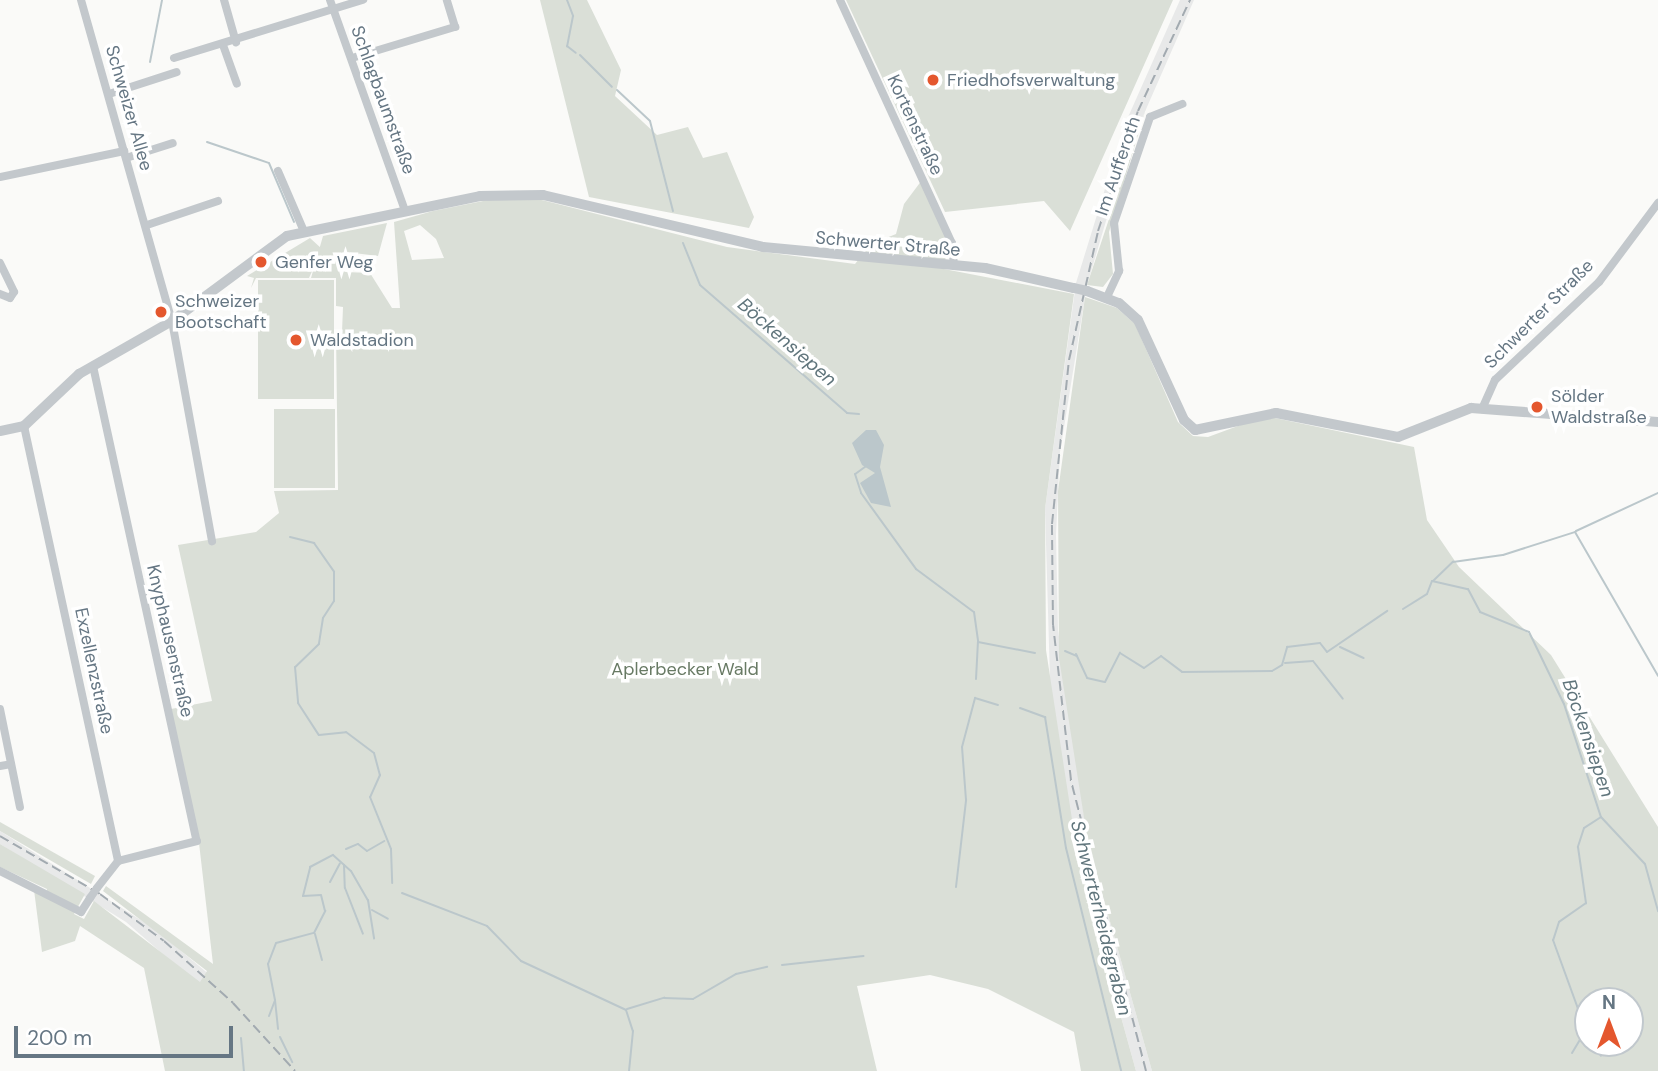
<!DOCTYPE html>
<meta charset="utf-8">
<style>
body{margin:0}
#map{position:relative;width:1658px;height:1071px;overflow:hidden;background:#fafaf8;font-family:"DM Sans",sans-serif}
div>[style]{position:absolute}
[style*='--x']{left:calc(var(--x)*1px);top:calc(var(--y)*1px);width:calc(var(--w)*1px);rotate:calc(var(--a)*1deg)}
.built>*{inset:0;background:#e8e9e9}
.green>*{inset:0;background:#dadfd7;transform-origin:0 0}
.water>*{inset:0;background:#bbc7cb}
.stream>*{height:2px;margin:-1px;padding:0 1px;transform-origin:1px;border-radius:1px;background:#bbc7cb}
.minor>*{height:8px;margin:-4px;padding:0 4px;transform-origin:4px;border-radius:4px;background:#c3c8cc}
.tertiary>*{height:10px;margin:-5px;padding:0 5px;transform-origin:5px;border-radius:5px;background:#c3c8cc}
.rail>*{height:2px;margin-top:-1px;transform-origin:0;background:repeating-linear-gradient(90deg,#a2aab0 0 10px,transparent 0 15px)}
.minor-bridge>*{height:8px;margin:-4px;padding:0 4px;transform-origin:4px;border-radius:4px;background:#c3c8cc}
.tertiary-bridge>*{height:10px;margin:-5px;padding:0 5px;transform-origin:5px;border-radius:5px;background:#c3c8cc}
.dots>*{width:19px;height:19px;translate:-50% -50%;box-sizing:border-box;border:4px solid #fff;border-radius:50%}
span{translate:-50% -50%;white-space:nowrap;text-align:center;line-height:1.15;-webkit-text-stroke:7px #fff;paint-order:stroke}
.poi-label{font-size:18px;color:#657683}
.left{translate:0 -50%;text-align:left}
.street-label{font-size:18px;color:#657683}
.park-label{font-size:18px;color:#687a64}
.water-label{font-size:19px;color:#60757c;font-style:italic}
.north{position:absolute;left:1574px;top:987px;width:70px;height:70px;box-sizing:border-box;background:#fff;border:2px solid #c1c8cd;border-radius:50%;rotate:0deg;font-size:19px;font-weight:700;line-height:28px;text-align:center;color:#657683}
.north::after{content:'';display:block;margin:auto;width:24px;height:32px;background:#e4572e;clip-path:polygon(50% 0,100% 100%,50% 72%,0 100%)}
.scale{position:absolute;left:14px;top:1026px;width:219px;height:32px;box-sizing:border-box;border:4px solid #657683;border-top:0;padding-left:9px;font-size:21px;line-height:24px;white-space:nowrap;color:#657683;-webkit-text-stroke:5px #fff;paint-order:stroke}
</style>
<div id="map">
<div class="built">
<div style="clip-path:polygon(1180px 0,1194px 0,1125px 157px,1087px 285px,1060px 452px,1056px 535px,1058px 630px,1088px 843px,1152px 1071px,1136px 1071px,1079px 865px,1051px 714px,1045px 509px,1076px 283px,1125px 124px)"></div>
<div style="clip-path:polygon(0 831px,155px 929px,211px 976px,242px 1023px,126px 922px,0 844px)"></div>
</div>
<div class="green">
<div style="clip-path:polygon(540px 0,587px 0,621px 70px,615px 96px,657px 135px,688px 127px,703px 158px,727px 152px,754px 217px,749px 228px,589px 197px)"></div>
<div style="clip-path:polygon(846px 0,1173px 0,1070px 231px,1044px 201px,945px 212px)"></div>
<div style="clip-path:polygon(1146px 108px,1109px 232px,1113px 274px,1103px 287px,1087px 285px)"></div>
<div style="clip-path:polygon(evenodd,922px 180px,948px 241px,944px 269px,1074px 294px,1045px 509px,1046px 650px,1079px 865px,1136px 1071px,1081px 1071px,1074px 1032px,988px 989px,930px 975px,857px 986px,877px 1071px,165px 1071px,144px 968px,80px 926px,75px 941px,42px 952px,34px 890px,46px 895px,47px 889px,0 867px,0 844px,85px 894px,74px 914px,84px 919px,94px 901px,200px 982px,207px 971px,103px 891px,106px 886px,213px 964px,199px 843px,171px 709px,212px 701px,178px 545px,256px 532px,279px 513px,274px 491px,338px 490px,336px 332px,342px 332px,343px 307px,336px 306px,336px 278px,311px 278px,323px 236px,387px 223px,378px 256px,346px 252px,345px 272px,370px 273px,392px 308px,400px 308px,394px 222px,433px 211px,498px 198px,534px 198px,727px 247px,855px 264px,871px 244px,896px 234px,904px 204px,922px 180px,420px 225px,436px 239px,444px 258px,412px 260px,404px 231px,420px 225px)"></div>
<div style="clip-path:polygon(310px 238px,322px 249px,309px 278px,256px 278px,251px 288px,254px 278px,247px 276px)"></div>
<div style="left:258px;top:280px;width:76px;height:119px"></div>
<div style="clip-path:polygon(evenodd,1085px 297px,1117px 308px,1135px 324px,1178px 422px,1193px 436px,1208px 437px,1265px 416px,1414px 447px,1427px 520px,1459px 567px,1551px 655px,1658px 827px,1658px 1071px,1152px 1071px,1088px 843px,1059px 658px,1058px 491px,1085px 297px,1588px 1001px,1630px 1001px,1630px 1043px,1588px 1043px,1588px 1001px)"></div>
<div style="left:274px;top:409px;width:61px;height:79px"></div>
<div style="clip-path:polygon(0 822px,95px 876px,91px 884px,0 831px)"></div>
</div>
<div class="water">
<div style="clip-path:polygon(866px 430px,876px 430px,884px 445px,880px 467px,891px 507px,871px 503px,860px 483px,875px 473px,862px 465px,852px 443px)"></div>
</div>
<div class="stream">
<div style="--x:567;--y:0;--w:17;--a:69"></div>
<div style="--x:573;--y:16;--w:31;--a:101"></div>
<div style="--x:567;--y:46;--w:11;--a:38"></div>
<div style="--x:580;--y:55;--w:45;--a:45"></div>
<div style="--x:150;--y:62;--w:63;--a:-79"></div>
<div style="--x:617;--y:90;--w:45;--a:43.2"></div>
<div style="--x:650;--y:121;--w:93;--a:75.7"></div>
<div style="--x:207;--y:142;--w:65;--a:18.7"></div>
<div style="--x:269;--y:163;--w:64;--a:67"></div>
<div style="--x:683;--y:243;--w:45;--a:68"></div>
<div style="--x:700;--y:285;--w:195;--a:41"></div>
<div style="--x:847;--y:413;--w:12;--a:5"></div>
<div style="--x:869;--y:464;--w:17;--a:144"></div>
<div style="--x:855;--y:474;--w:20;--a:72"></div>
<div style="--x:861;--y:493;--w:94;--a:54.1"></div>
<div style="--x:916;--y:569;--w:72;--a:36.6"></div>
<div style="--x:974;--y:612;--w:30;--a:82"></div>
<div style="--x:978;--y:642;--w:58;--a:10.9"></div>
<div style="--x:1576;--y:531;--w:90;--a:-24.9"></div>
<div style="--x:290;--y:537;--w:25;--a:14"></div>
<div style="--x:314;--y:543;--w:35;--a:55"></div>
<div style="--x:334;--y:572;--w:29;--a:90"></div>
<div style="--x:334;--y:601;--w:20;--a:123"></div>
<div style="--x:323;--y:618;--w:26;--a:99"></div>
<div style="--x:319;--y:644;--w:33;--a:136"></div>
<div style="--x:295;--y:667;--w:36;--a:85"></div>
<div style="--x:298;--y:703;--w:38;--a:57"></div>
<div style="--x:319;--y:735;--w:27;--a:-6"></div>
<div style="--x:346;--y:732;--w:35;--a:37"></div>
<div style="--x:374;--y:753;--w:23;--a:75"></div>
<div style="--x:380;--y:775;--w:24;--a:114"></div>
<div style="--x:370;--y:797;--w:56;--a:68"></div>
<div style="--x:391;--y:849;--w:34;--a:88"></div>
<div style="--x:1433;--y:581;--w:28;--a:-44"></div>
<div style="--x:1453;--y:562;--w:50;--a:-8"></div>
<div style="--x:1503;--y:555;--w:76;--a:-17.7"></div>
<div style="--x:1575;--y:532;--w:166;--a:60"></div>
<div style="--x:1403;--y:609;--w:28;--a:-32"></div>
<div style="--x:1427;--y:594;--w:14;--a:-69"></div>
<div style="--x:1432;--y:581;--w:37;--a:13"></div>
<div style="--x:1468;--y:589;--w:26;--a:62"></div>
<div style="--x:1480;--y:612;--w:53;--a:22.2"></div>
<div style="--x:1529;--y:632;--w:80;--a:64.1"></div>
<div style="--x:1564;--y:704;--w:119;--a:71.9"></div>
<div style="--x:1601;--y:817;--w:20;--a:147"></div>
<div style="--x:1584;--y:828;--w:20;--a:108"></div>
<div style="--x:1578;--y:847;--w:57;--a:81.9"></div>
<div style="--x:1586;--y:903;--w:33;--a:145"></div>
<div style="--x:1559;--y:922;--w:19;--a:108"></div>
<div style="--x:1553;--y:940;--w:102;--a:70"></div>
<div style="--x:1340;--y:647;--w:26;--a:25"></div>
<div style="--x:1065;--y:651;--w:13;--a:23"></div>
<div style="--x:1076;--y:654;--w:26;--a:65"></div>
<div style="--x:1087;--y:678;--w:18;--a:13"></div>
<div style="--x:1105;--y:682;--w:33;--a:-63"></div>
<div style="--x:1120;--y:653;--w:28;--a:32"></div>
<div style="--x:1144;--y:668;--w:21;--a:-35"></div>
<div style="--x:1161;--y:656;--w:26;--a:37"></div>
<div style="--x:1182;--y:672;--w:90;--a:-0.6"></div>
<div style="--x:1272;--y:671;--w:12;--a:-31"></div>
<div style="--x:1282;--y:665;--w:19;--a:-74"></div>
<div style="--x:1287;--y:647;--w:33;--a:-7"></div>
<div style="--x:1320;--y:643;--w:11;--a:52"></div>
<div style="--x:1327;--y:652;--w:73;--a:-34.3"></div>
<div style="--x:1285;--y:663;--w:28;--a:-4"></div>
<div style="--x:1313;--y:661;--w:48;--a:51.7"></div>
<div style="--x:976;--y:679;--w:37;--a:-87"></div>
<div style="--x:1020;--y:708;--w:27;--a:20"></div>
<div style="--x:1045;--y:717;--w:133;--a:80.9"></div>
<div style="--x:1066;--y:848;--w:230;--a:76.1"></div>
<div style="--x:1601;--y:817;--w:64;--a:46.9"></div>
<div style="--x:1645;--y:864;--w:49;--a:74.5"></div>
<div style="--x:346;--y:849;--w:13;--a:-23"></div>
<div style="--x:358;--y:844;--w:11;--a:38"></div>
<div style="--x:367;--y:851;--w:20;--a:-30"></div>
<div style="--x:344;--y:865;--w:23;--a:88"></div>
<div style="--x:345;--y:888;--w:49;--a:68.6"></div>
<div style="--x:330;--y:882;--w:21;--a:-62"></div>
<div style="--x:956;--y:887;--w:88;--a:-83.4"></div>
<div style="--x:966;--y:800;--w:53;--a:-94.3"></div>
<div style="--x:962;--y:747;--w:51;--a:-75.1"></div>
<div style="--x:975;--y:698;--w:24;--a:17"></div>
<div style="--x:402;--y:893;--w:91;--a:21.2"></div>
<div style="--x:487;--y:926;--w:49;--a:45.8"></div>
<div style="--x:521;--y:961;--w:116;--a:25"></div>
<div style="--x:626;--y:1010;--w:22;--a:72"></div>
<div style="--x:633;--y:1031;--w:40;--a:95.7"></div>
<div style="--x:372;--y:910;--w:18;--a:29"></div>
<div style="--x:315;--y:934;--w:27;--a:75"></div>
<div style="--x:782;--y:965;--w:82;--a:-6.3"></div>
<div style="--x:275;--y:1000;--w:29;--a:84"></div>
<div style="--x:627;--y:1009;--w:39;--a:-17"></div>
<div style="--x:664;--y:998;--w:29;--a:2"></div>
<div style="--x:693;--y:999;--w:50;--a:-30.2"></div>
<div style="--x:736;--y:974;--w:32;--a:-13"></div>
<div style="--x:269;--y:1016;--w:17;--a:-69"></div>
<div style="--x:275;--y:1000;--w:37;--a:-101"></div>
<div style="--x:268;--y:964;--w:22;--a:-69"></div>
<div style="--x:276;--y:943;--w:39;--a:-15"></div>
<div style="--x:314;--y:933;--w:25;--a:-63"></div>
<div style="--x:325;--y:911;--w:16;--a:-104"></div>
<div style="--x:321;--y:895;--w:18;--a:177"></div>
<div style="--x:303;--y:896;--w:30;--a:-76"></div>
<div style="--x:310;--y:867;--w:26;--a:-28"></div>
<div style="--x:333;--y:855;--w:24;--a:42"></div>
<div style="--x:351;--y:871;--w:34;--a:60"></div>
<div style="--x:368;--y:900;--w:39;--a:81"></div>
<div style="--x:280;--y:1037;--w:28;--a:64"></div>
<div style="--x:241;--y:1038;--w:33;--a:85"></div>
<div style="--x:1593;--y:1043;--w:15;--a:58"></div>
<div style="--x:1572;--y:1053;--w:23;--a:-59"></div>
</div>
<div class="minor">
<div style="--x:81;--y:0;--w:334;--a:74.2"></div>
<div style="--x:172;--y:321;--w:224;--a:79.7"></div>
<div style="--x:224;--y:0;--w:44;--a:74.1"></div>
<div style="--x:330;--y:0;--w:224;--a:70.4"></div>
<div style="--x:840;--y:0;--w:268;--a:65.3"></div>
<div style="--x:952;--y:243;--w:22;--a:85"></div>
<div style="--x:223;--y:45;--w:41;--a:70.3"></div>
<div style="--x:174;--y:58;--w:198;--a:-17.1"></div>
<div style="--x:352;--y:58;--w:108;--a:-16.8"></div>
<div style="--x:455;--y:27;--w:28;--a:-107"></div>
<div style="--x:109;--y:94;--w:71;--a:-17.9"></div>
<div style="--x:126;--y:158;--w:49;--a:-17.7"></div>
<div style="--x:278;--y:171;--w:63;--a:66.7"></div>
<div style="--x:0;--y:177;--w:127;--a:-11.8"></div>
<div style="--x:147;--y:225;--w:75;--a:-18.7"></div>
<div style="--x:0;--y:263;--w:32;--a:64"></div>
<div style="--x:14;--y:292;--w:7;--a:124"></div>
<div style="--x:10;--y:298;--w:11;--a:-158"></div>
<div style="--x:1107;--y:297;--w:29;--a:-65"></div>
<div style="--x:1119;--y:271;--w:48;--a:-95.9"></div>
<div style="--x:1114;--y:223;--w:112;--a:-71.2"></div>
<div style="--x:1150;--y:117;--w:35;--a:-22"></div>
<div style="--x:93;--y:366;--w:486;--a:77.7"></div>
<div style="--x:197;--y:841;--w:81;--a:165.8"></div>
<div style="--x:1482;--y:409;--w:32;--a:-66"></div>
<div style="--x:1495;--y:380;--w:143;--a:-43.3"></div>
<div style="--x:1599;--y:282;--w:99;--a:-53.2"></div>
<div style="--x:24;--y:426;--w:445;--a:77.8"></div>
<div style="--x:0;--y:709;--w:100;--a:78.5"></div>
<div style="--x:0;--y:766;--w:11;--a:-10"></div>
<div style="--x:0;--y:871;--w:91;--a:26.8"></div>
<div style="--x:81;--y:912;--w:17;--a:-57"></div>
<div style="--x:97;--y:888;--w:34;--a:-52"></div>
</div>
<div class="tertiary">
<div style="--x:1087;--y:291;--w:34;--a:21"></div>
<div style="--x:1119;--y:303;--w:25;--a:42"></div>
<div style="--x:1138;--y:320;--w:110;--a:65.3"></div>
<div style="--x:1184;--y:420;--w:15;--a:42"></div>
<div style="--x:1195;--y:430;--w:83;--a:-11.9"></div>
<div style="--x:1276;--y:413;--w:124;--a:11.1"></div>
<div style="--x:1398;--y:437;--w:79;--a:-21.7"></div>
<div style="--x:1471;--y:408;--w:188;--a:4.3"></div>
<div style="--x:0;--y:431;--w:25;--a:-12"></div>
<div style="--x:24;--y:426;--w:76;--a:-43.4"></div>
<div style="--x:79;--y:374;--w:107;--a:-29.7"></div>
<div style="--x:172;--y:321;--w:143;--a:-36.5"></div>
<div style="--x:287;--y:236;--w:197;--a:-11.7"></div>
<div style="--x:480;--y:196;--w:63;--a:-0.9"></div>
<div style="--x:543;--y:195;--w:226;--a:13.3"></div>
<div style="--x:763;--y:247;--w:223;--a:5.4"></div>
<div style="--x:985;--y:268;--w:91;--a:12.7"></div>
</div>
<div class="rail">
<div style="--x:0;--y:836;--w:116;--a:30.1"></div>
<div style="--x:100;--y:894;--w:79;--a:36.3"></div>
<div style="--x:164;--y:941;--w:93;--a:41.9"></div>
<div style="--x:233;--y:1003;--w:92;--a:47.6"></div>
<div style="--x:1146;--y:1071;--w:301;--a:-104.5"></div>
<div style="--x:1071;--y:780;--w:156;--a:-96.6"></div>
<div style="--x:1053;--y:625;--w:101;--a:-90.6"></div>
<div style="--x:1052;--y:524;--w:165;--a:-84.1"></div>
<div style="--x:1069;--y:360;--w:132;--a:-77.3"></div>
<div style="--x:1098;--y:231;--w:126;--a:-71.6"></div>
<div style="--x:1138;--y:111;--w:123;--a:-64.9"></div>
</div>
<div class="minor-bridge">
<div style="--x:90;--y:898;--w:12;--a:-55"></div>
</div>
<div class="tertiary-bridge">
<div style="--x:1074;--y:288;--w:13;--a:13"></div>
</div>
<div class="dots">
<div style="left:933px;top:80px;background:#e4572e"></div>
<div style="left:261px;top:262px;background:#e4572e"></div>
<div style="left:161px;top:312px;background:#e4572e"></div>
<div style="left:296px;top:340px;background:#e4572e"></div>
<div style="left:1537px;top:407px;background:#e4572e"></div>
</div>
<div class="poi-label">
<span class="left" style="left:947px;top:80px">Friedhofsverwaltung</span>
<span class="left" style="left:275px;top:262px">Genfer Weg</span>
<span class="left" style="left:175px;top:312px">Schweizer<br>Bootschaft</span>
<span class="left" style="left:310px;top:340px">Waldstadion</span>
<span class="left" style="left:1551px;top:407px">Sölder<br>Waldstraße</span>
</div>
<div class="street-label">
<span style="left:383px;top:100px;rotate:70deg">Schlagbaumstraße</span>
<span style="left:129px;top:108px;rotate:74deg">Schweizer Allee</span>
<span style="left:915px;top:125px;rotate:65deg">Kortenstraße</span>
<span style="left:1118px;top:166px;rotate:-71deg">Im Aufferoth</span>
<span style="left:888px;top:244px;rotate:5deg">Schwerter Straße</span>
<span style="left:1539px;top:314px;rotate:-45deg">Schwerter Straße</span>
<span style="left:170px;top:641px;rotate:77deg">Knyphausenstraße</span>
<span style="left:94px;top:671px;rotate:78deg">Exzellenzstraße</span>
</div>
<div class="park-label">
<span style="left:685px;top:669px">Aplerbecker Wald</span>
</div>
<div class="water-label">
<span style="left:787px;top:342px;rotate:41deg">Böckensiepen</span>
<span style="left:1588px;top:738px;rotate:71deg">Böckensiepen</span>
<span style="left:1101px;top:918px;rotate:76deg">Schwerterheidegraben</span>
</div>
<div class="north">N</div>
<div class="scale">200 m</div>
</div>
